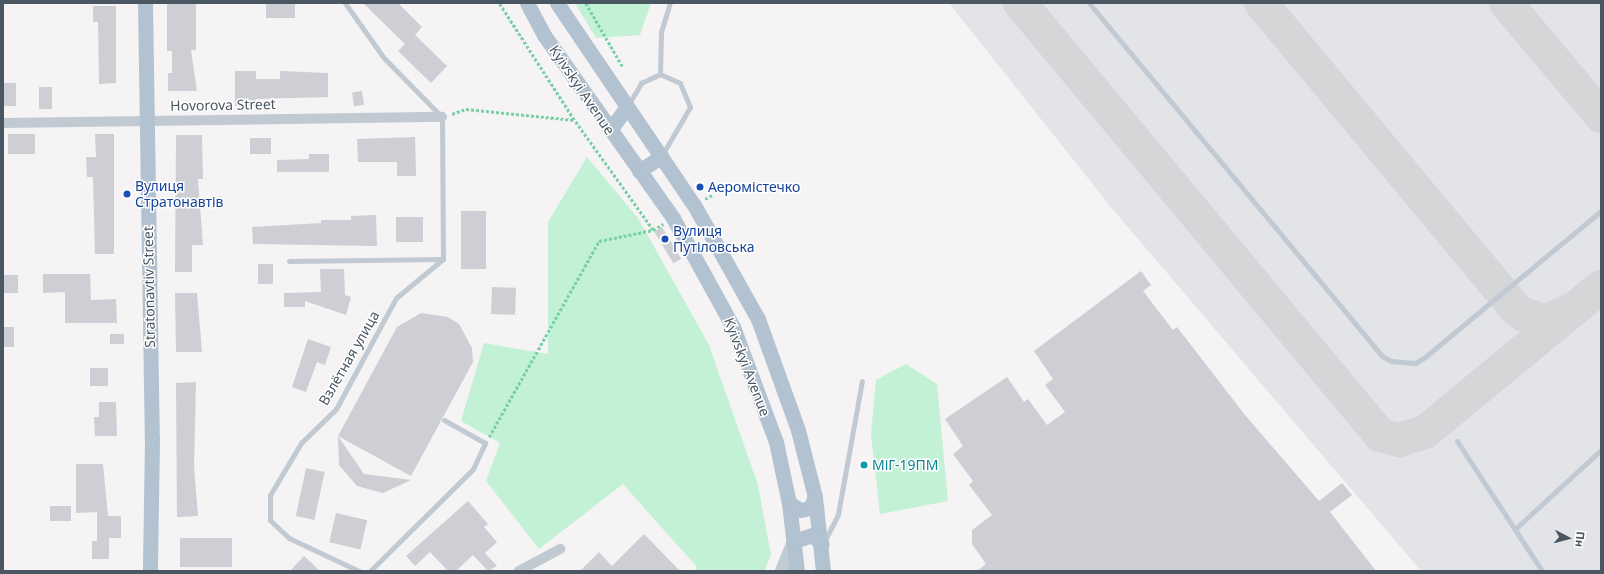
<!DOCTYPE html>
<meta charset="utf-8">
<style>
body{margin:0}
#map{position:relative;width:1604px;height:574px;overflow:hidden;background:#f5f3f3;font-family:"Noto Sans",sans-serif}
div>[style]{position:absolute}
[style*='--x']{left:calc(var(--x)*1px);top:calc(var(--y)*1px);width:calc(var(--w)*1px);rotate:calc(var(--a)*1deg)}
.airport>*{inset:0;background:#e2e4e7}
.green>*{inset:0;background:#c3f1d5}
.taxiway>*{height:34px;margin:-17px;padding:0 17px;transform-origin:17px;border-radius:17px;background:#d5d6d8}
.building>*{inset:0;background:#cdcfd5;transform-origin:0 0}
.path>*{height:2.5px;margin-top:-1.25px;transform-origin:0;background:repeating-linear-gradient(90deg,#7ad0a6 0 3px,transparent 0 5px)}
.lane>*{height:5px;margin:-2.5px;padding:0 2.5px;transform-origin:2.5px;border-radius:2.5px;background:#c1cad2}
.street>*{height:10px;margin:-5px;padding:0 5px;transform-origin:5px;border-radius:5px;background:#c1cad2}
.secondary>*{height:14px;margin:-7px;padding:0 7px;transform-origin:7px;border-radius:7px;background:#c1cbd6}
.primary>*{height:15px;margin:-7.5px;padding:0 7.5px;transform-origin:7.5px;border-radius:7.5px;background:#b3c2d1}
.dots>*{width:11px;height:11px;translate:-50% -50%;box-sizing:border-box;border:2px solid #fff;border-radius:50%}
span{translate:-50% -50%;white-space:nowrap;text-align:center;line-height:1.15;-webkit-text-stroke:3px #fff;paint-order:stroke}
.street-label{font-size:14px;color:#4a5661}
.transit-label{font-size:14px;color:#164399}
.left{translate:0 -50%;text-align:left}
.culture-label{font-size:14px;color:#0d838f}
.frame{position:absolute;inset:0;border:4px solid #4a5661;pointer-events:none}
.north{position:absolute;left:1548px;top:518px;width:40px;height:40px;-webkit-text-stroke:3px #fff;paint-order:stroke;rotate:96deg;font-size:11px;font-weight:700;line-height:16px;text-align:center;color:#4a5661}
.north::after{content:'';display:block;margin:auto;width:14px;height:18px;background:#4a5661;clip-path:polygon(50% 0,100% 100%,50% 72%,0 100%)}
</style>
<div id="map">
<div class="airport">
<div style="clip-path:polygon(949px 3px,1601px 3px,1601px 571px,1421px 571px,1110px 206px)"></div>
</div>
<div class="green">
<div style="clip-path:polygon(575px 3px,651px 3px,640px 35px,596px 38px)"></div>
<div style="clip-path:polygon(587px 157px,638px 218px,709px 345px,758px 485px,771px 555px,764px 571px,694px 571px,697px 567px,623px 484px,539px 549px,486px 481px,500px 443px,461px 421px,484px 343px,548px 354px,548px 222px)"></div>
<div style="clip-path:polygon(906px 364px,937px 384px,948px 501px,880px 514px,871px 434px,876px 380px)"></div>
</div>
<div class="taxiway">
<div style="--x:1020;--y:3;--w:562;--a:50.19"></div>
<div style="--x:1380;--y:435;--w:20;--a:15"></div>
<div style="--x:1399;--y:440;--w:27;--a:-17"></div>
<div style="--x:1425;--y:432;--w:228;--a:-39.5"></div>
<div style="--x:1261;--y:3;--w:397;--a:50.2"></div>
<div style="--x:1515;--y:308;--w:11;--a:38"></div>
<div style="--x:1524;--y:315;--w:24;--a:15"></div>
<div style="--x:1547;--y:321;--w:26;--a:-25"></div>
<div style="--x:1506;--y:3;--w:148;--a:49.9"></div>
</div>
<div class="building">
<div style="clip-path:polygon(167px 3px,196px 3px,196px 50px,191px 50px,197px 91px,168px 91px,168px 73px,172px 73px,172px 51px,167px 51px)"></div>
<div style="left:266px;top:3px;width:29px;height:15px"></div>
<div style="clip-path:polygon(363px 3px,398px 3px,422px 27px,415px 35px,447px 66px,431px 83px,398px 51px,405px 44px)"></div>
<div style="clip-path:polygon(93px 6px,116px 6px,116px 83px,99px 84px,98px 22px,93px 22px)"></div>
<div style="clip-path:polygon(235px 71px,256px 71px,256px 79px,280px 79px,280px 71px,328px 73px,328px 97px,256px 99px,256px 106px,235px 106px)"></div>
<div style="left:3px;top:83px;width:13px;height:23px"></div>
<div style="left:39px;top:87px;width:13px;height:22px"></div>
<div style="left:362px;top:91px;width:14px;height:10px;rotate:82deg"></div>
<div style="left:35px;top:134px;width:20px;height:27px;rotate:90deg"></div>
<div style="clip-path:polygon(95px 134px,114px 134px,114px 254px,95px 254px,93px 177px,87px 177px,86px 157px,96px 157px)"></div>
<div style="clip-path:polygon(176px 135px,202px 135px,203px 179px,198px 179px,203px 245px,192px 245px,192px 272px,175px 272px)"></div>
<div style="clip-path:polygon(415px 137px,416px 176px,397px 176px,397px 162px,358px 162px,357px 139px)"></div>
<div style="left:250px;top:138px;width:21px;height:16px"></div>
<div style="clip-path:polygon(309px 154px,329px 154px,329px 172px,277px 172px,277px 160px,309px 159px)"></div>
<div style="left:461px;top:211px;width:25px;height:58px"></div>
<div style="clip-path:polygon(376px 215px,377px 246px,253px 244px,252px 227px,321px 223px,321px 220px,351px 220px,351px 216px)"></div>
<div style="left:396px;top:217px;width:27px;height:25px"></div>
<div style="left:662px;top:227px;width:37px;height:9px;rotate:59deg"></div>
<div style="left:258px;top:264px;width:15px;height:20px"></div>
<div style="clip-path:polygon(320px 269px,344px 269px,345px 295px,351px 297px,346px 315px,305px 301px,305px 307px,284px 307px,284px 293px,321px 292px)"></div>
<div style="clip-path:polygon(1141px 271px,1151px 285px,1143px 291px,1173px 330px,1177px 327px,1245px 415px,1319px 501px,1342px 483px,1352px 495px,1330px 512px,1376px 571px,977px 571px,986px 564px,972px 544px,972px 530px,992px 515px,969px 485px,973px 481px,953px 454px,963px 446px,945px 419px,1007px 377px,1024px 402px,1028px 399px,1047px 425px,1065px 412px,1045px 385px,1053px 379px,1034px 351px)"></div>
<div style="clip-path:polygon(43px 274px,90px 274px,91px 300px,116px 299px,117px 323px,65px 323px,65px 292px,43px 293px)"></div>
<div style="left:3px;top:275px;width:15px;height:18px"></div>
<div style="left:492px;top:287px;width:24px;height:27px;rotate:2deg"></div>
<div style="clip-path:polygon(175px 293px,197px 293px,202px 352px,176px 352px)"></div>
<div style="clip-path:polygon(421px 313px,448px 317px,459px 324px,472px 348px,473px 362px,411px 476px,338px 436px,397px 327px)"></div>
<div style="left:3px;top:327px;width:11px;height:20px"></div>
<div style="left:124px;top:334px;width:10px;height:14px;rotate:90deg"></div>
<div style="clip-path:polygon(308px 339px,331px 347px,325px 365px,317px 362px,306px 392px,292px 387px)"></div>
<div style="left:90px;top:368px;width:18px;height:18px"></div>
<div style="clip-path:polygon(196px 382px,194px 466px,198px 516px,177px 517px,176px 383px)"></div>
<div style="clip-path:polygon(99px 402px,116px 402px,117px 436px,95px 436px,94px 417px,99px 417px)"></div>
<div style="clip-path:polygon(338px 436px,364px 474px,411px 480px,383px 493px,357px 486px,339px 465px)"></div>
<div style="clip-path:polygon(76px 464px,103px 464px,108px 516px,121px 516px,121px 538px,109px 538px,109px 559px,92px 559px,92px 541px,97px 541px,97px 512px,76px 513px)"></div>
<div style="left:306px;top:468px;width:19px;height:49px;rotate:12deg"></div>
<div style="clip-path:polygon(468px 501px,488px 524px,484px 527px,497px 542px,485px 553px,497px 566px,488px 571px,473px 555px,456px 571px,448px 571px,430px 552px,415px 566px,406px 556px)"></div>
<div style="left:50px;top:506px;width:21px;height:15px"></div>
<div style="left:336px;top:513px;width:32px;height:30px;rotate:13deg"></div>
<div style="clip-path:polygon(644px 534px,680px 571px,580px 571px,599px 552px,612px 566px)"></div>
<div style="left:180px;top:538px;width:52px;height:29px"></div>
<div style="clip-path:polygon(304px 556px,320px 571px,290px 571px)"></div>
</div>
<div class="path">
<div style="--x:586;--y:3;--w:74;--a:60"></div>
<div style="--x:452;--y:114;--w:15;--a:-20"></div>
<div style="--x:466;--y:109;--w:109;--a:5.8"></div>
<div style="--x:705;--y:199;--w:8;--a:-30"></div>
<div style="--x:653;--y:230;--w:12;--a:-31"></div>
<div style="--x:489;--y:437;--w:225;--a:-60.7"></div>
<div style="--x:599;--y:241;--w:55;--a:-11.5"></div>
<div style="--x:653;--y:230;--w:135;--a:-125.7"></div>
<div style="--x:574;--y:120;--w:139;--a:-122.7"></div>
</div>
<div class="lane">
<div style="--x:345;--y:3;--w:67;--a:54.7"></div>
<div style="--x:384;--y:58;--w:83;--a:45.5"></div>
<div style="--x:442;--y:117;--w:142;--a:89.6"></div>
<div style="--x:1089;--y:3;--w:459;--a:50.3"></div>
<div style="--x:1382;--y:356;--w:10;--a:29"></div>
<div style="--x:1391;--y:361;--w:24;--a:5"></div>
<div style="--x:1415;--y:363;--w:12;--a:-31"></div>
<div style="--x:1425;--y:357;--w:229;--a:-39.7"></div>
<div style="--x:628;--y:105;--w:26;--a:-59"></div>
<div style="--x:641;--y:83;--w:21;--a:-25"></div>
<div style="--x:662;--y:155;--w:56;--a:-59.7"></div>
<div style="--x:690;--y:107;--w:26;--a:-113"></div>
<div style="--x:680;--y:83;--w:22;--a:-156"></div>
<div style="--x:660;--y:74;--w:42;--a:-88.6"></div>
<div style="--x:661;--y:32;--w:30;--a:-73"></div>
<div style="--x:289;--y:261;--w:154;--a:-0.7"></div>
<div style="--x:1457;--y:441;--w:155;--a:56.8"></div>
<div style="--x:1515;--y:529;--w:117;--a:-42.6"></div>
<div style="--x:824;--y:542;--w:31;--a:-63"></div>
<div style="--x:838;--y:514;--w:135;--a:-79.8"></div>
<div style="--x:359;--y:571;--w:77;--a:-154.8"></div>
<div style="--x:289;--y:538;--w:26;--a:-137"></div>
<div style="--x:270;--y:520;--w:25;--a:-90"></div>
<div style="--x:270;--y:495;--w:61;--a:-59.2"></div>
<div style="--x:301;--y:443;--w:49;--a:-44.2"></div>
<div style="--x:336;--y:409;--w:126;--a:-61.6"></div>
<div style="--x:396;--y:298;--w:61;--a:-39.7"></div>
<div style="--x:370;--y:571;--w:145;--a:-44.7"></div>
<div style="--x:473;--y:469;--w:29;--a:-65"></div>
<div style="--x:485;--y:443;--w:47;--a:-150.7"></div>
</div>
<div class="street">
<div style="--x:3;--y:123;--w:439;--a:-0.8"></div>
<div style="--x:519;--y:571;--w:47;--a:-28.2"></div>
</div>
<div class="secondary">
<div style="--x:782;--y:571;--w:32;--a:-68"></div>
</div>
<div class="primary">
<div style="--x:145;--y:3;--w:436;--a:89.1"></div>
<div style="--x:152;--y:439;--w:132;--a:90.9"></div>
<div style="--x:527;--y:3;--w:36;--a:62"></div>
<div style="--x:544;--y:35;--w:224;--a:54.8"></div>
<div style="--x:673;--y:218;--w:124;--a:61.2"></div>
<div style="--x:733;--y:327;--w:123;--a:69.5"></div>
<div style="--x:776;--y:442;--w:62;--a:78"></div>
<div style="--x:789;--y:503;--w:68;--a:83.3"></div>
<div style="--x:557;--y:3;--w:244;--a:55.9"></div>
<div style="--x:694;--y:205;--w:131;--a:60.7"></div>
<div style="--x:758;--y:319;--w:118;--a:70.2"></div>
<div style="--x:798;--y:430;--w:69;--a:75.8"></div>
<div style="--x:815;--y:497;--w:74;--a:83.8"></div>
<div style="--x:610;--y:130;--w:29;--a:-54"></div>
<div style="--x:639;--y:171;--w:27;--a:-33"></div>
<div style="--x:789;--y:503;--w:13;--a:32"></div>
<div style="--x:800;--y:510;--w:10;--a:-11"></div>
<div style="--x:810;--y:508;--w:12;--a:-66"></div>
<div style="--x:794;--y:541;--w:19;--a:-18"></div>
<div style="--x:812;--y:535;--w:13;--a:42"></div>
</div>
<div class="dots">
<div style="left:700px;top:187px;background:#1a4fb4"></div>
<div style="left:127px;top:194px;background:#1a4fb4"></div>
<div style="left:665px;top:239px;background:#1a4fb4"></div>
<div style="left:864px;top:465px;background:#0f9aa8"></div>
</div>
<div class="street-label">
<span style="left:582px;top:90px;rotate:56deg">Kyivskyi Avenue</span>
<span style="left:223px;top:105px;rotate:-1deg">Hovorova Street</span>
<span style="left:149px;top:287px;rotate:-91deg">Stratonavtiv Street</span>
<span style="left:349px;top:358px;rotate:-60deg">Взлётная улица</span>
<span style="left:747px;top:367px;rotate:69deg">Kyivskyi Avenue</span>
</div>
<div class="transit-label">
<span class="left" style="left:135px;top:194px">Вулиця<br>Стратонавтів</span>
<span class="left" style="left:708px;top:187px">Аеромістечко</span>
<span class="left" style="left:673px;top:239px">Вулиця<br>Путіловська</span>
</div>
<div class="culture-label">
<span class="left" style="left:872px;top:465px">МіГ-19ПМ</span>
</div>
<div class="frame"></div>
<div class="north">Пн</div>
</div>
